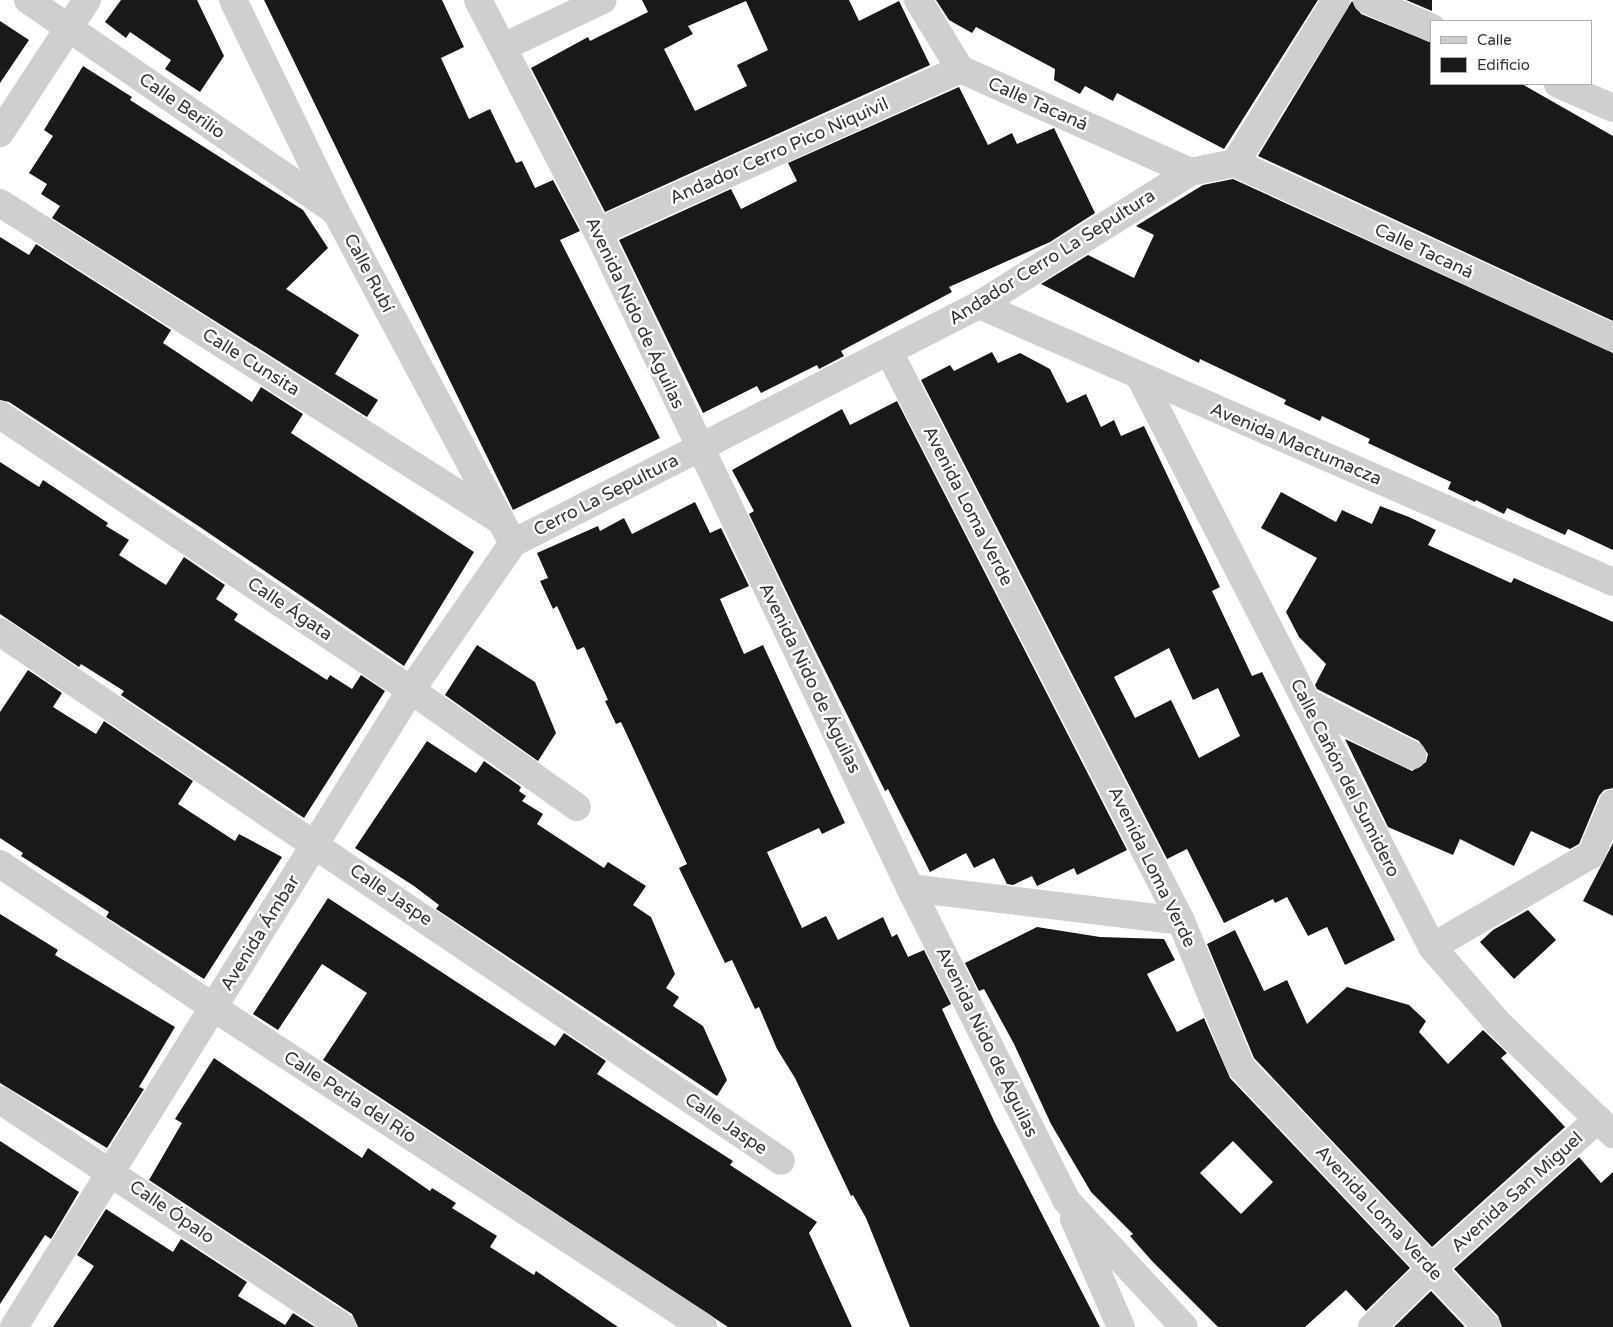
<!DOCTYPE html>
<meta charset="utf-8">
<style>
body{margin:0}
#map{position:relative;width:1613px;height:1327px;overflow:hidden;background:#fff;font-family:"Varela Round",sans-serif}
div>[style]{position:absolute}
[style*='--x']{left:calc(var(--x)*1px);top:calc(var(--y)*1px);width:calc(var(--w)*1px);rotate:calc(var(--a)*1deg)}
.building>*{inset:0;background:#191919}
.minor>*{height:28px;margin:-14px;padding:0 14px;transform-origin:14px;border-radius:14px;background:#cfcfcf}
span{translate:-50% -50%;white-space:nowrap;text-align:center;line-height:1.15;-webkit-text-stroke:5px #fff;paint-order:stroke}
.street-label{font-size:18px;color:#323232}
.legend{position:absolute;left:1430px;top:20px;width:162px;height:65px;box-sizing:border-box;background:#fff;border:1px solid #adadad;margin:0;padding:6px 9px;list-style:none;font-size:15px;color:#323232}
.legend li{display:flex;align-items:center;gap:10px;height:25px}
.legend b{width:25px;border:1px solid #adadad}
</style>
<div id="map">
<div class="building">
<div style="clip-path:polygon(121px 0,197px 0,224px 56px,200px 92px,165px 69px,171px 60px,130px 32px,126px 38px,105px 22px)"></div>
<div style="clip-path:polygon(264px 0,442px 0,464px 47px,441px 58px,469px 119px,490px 109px,516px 163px,522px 161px,535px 188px,553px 180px,580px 231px,560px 240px,660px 438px,513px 510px)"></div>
<div style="clip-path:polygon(evenodd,642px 0,849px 0,859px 21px,899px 1px,930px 65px,605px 212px,531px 68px,588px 37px,590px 41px,648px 12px,642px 0,746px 1px,768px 50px,737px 65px,747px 86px,695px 111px,664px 49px,693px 34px,688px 26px,746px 1px)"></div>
<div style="clip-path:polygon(936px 0,1318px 0,1224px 149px,1117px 93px,1113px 101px,1085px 86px,1080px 94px,1054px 80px,1055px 69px,976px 27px,972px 33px,949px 20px)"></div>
<div style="clip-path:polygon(1406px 0,1432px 0,1432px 11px)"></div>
<div style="clip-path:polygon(1352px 1px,1361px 14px,1432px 43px,1432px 84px,1522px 84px,1613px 136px,1613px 321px,1258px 156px)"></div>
<div style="clip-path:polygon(0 21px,29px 40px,0 83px)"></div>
<div style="clip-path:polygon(83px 66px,132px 97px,130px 100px,303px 210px,328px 248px,286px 289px,359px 335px,335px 374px,378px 400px,367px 417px,52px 218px,60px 206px,41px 194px,47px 184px,29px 173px,53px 136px,44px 130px)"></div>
<div style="clip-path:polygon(959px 87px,988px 145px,1012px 133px,1017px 144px,1054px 128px,1095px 213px,1050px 242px,949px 287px,952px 292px,841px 351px,844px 356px,819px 369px,817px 365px,761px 393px,757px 386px,703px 413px,619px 240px,731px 189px,741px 209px,797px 181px,788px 163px)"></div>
<div style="clip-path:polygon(1233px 179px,1613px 353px,1613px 550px,1568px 529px,1565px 535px,1507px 508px,1504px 514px,1476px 500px,1475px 502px,1448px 489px,1451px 482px,1368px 443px,1370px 439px,1322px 416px,1320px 421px,1284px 404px,1286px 400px,1200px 359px,1199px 363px,1041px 284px,1088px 255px,1134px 278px,1154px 235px,1136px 226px,1203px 185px)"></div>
<div style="clip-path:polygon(0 237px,29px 255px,36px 244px,171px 330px,163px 343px,252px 402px,261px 387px,303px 414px,291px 433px,474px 552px,404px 666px,200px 527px,9px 402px,0 400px)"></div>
<div style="clip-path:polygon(evenodd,992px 352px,998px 363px,1020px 353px,1050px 369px,1067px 403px,1086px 394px,1101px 427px,1114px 420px,1121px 436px,1144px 426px,1220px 587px,1212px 591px,1252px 676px,1262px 672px,1395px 940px,1345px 965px,1327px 927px,1308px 936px,1287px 897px,1275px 903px,1273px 899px,1224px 923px,1187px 849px,1167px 859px,921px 380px,950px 365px,954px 371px,992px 352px,1169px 648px,1193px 700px,1218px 688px,1240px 736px,1199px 758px,1171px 700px,1135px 718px,1114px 677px,1169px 648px)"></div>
<div style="clip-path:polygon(897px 401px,1127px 850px,1077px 875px,1074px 868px,1037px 886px,1032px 876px,1013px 885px,1007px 884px,994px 858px,974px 868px,966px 853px,930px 872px,888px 789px,885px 791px,802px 624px,749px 514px,754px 511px,732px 470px,842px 409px,850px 425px)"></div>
<div style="clip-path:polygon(0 462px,39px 487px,43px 480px,108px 523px,106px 526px,129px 540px,119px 555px,166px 585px,184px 557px,225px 585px,216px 599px,238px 614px,234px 620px,327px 680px,330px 675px,352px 689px,361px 675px,385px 691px,304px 818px,121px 695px,124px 691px,81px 664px,79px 667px,0 614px)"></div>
<div style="clip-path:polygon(1281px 492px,1336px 522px,1342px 510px,1372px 524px,1380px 506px,1409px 517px,1436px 530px,1428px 545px,1511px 583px,1514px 578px,1613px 622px,1613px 788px,1604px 790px,1599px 796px,1579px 844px,1570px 849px,1531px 831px,1514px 866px,1460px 839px,1453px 855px,1388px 827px,1345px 739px,1412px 771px,1426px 762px,1428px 754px,1419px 741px,1317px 689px,1315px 685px,1326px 664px,1299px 637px,1286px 612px,1317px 558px,1261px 528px)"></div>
<div style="clip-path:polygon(695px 502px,710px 533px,721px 528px,749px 586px,720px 599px,744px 654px,763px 645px,845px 823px,822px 834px,819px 828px,767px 852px,802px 928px,826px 916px,838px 940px,883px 917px,892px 937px,897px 934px,908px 957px,924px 950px,951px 1004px,942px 1009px,995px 1123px,1100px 1327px,910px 1327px,866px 1218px,853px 1195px,851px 1196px,795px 1078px,777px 1049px,759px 1007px,755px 1009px,732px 960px,725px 963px,679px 868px,687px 864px,621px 722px,616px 724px,605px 701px,608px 700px,584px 647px,577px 650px,557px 606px,553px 609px,540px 581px,548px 578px,537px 553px,598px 526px,600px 531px,624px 518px,632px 534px)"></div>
<div style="clip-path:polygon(477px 645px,535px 682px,556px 733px,538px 761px,445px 695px)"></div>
<div style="clip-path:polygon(28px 670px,62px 693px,53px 707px,96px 734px,104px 721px,193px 781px,178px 804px,235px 841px,239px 834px,282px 857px,204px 979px,106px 917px,109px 912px,21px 856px,23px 853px,0 838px,0 712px)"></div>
<div style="clip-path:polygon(427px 741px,476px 773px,484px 761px,521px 787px,519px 791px,526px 796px,522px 801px,543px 814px,537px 824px,604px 868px,608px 862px,646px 886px,633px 905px,651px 917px,675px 974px,666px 988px,679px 997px,673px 1006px,703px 1026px,727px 1080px,717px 1096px,436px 909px,439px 905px,414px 886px,355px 848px)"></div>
<div style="clip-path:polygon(1613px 843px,1613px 916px,1583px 901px)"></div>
<div style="clip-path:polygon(328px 898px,555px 1046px,564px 1033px,606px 1061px,597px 1074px,733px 1161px,730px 1165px,817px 1222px,809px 1233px,852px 1327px,728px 1327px,323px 1060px,367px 993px,322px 964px,278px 1030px,253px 1014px)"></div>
<div style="clip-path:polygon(1528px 910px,1556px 940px,1514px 979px,1480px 942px,1493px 930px)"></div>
<div style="clip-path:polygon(0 914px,58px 950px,55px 955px,175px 1027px,139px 1087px,144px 1089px,107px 1148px,0 1083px)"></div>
<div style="clip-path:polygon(evenodd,1037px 927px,1100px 937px,1164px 939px,1175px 960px,1147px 974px,1177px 1032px,1204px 1018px,1230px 1078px,1410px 1268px,1366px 1311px,1346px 1290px,1305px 1327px,1218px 1327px,1152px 1261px,1130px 1236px,1133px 1234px,1091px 1192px,1051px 1124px,1014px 1044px,984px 989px,979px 991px,965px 963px,1037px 927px,1233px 1141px,1273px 1182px,1241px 1214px,1200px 1173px,1233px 1141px)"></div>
<div style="clip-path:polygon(1235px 930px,1264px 991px,1287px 980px,1307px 1024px,1347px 987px,1409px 1005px,1426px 1021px,1419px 1032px,1448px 1064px,1483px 1030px,1507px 1053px,1501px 1058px,1565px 1127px,1432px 1247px,1254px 1058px,1207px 944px)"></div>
<div style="clip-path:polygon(214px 1058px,362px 1158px,368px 1148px,430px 1191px,432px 1188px,456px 1203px,452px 1208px,497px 1236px,490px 1247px,534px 1275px,536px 1271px,618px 1327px,358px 1327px,352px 1314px,149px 1180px,182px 1123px,175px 1119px)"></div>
<div style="clip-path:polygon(0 1141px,79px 1192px,51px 1239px,45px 1235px,0 1304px)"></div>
<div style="clip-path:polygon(1579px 1157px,1601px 1183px,1613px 1172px,1613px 1327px,1502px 1327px,1498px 1316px,1454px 1269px)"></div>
<div style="clip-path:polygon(106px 1209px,173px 1252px,181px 1239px,247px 1282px,238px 1296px,285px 1325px,293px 1313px,315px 1327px,53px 1327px,94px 1266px,77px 1255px)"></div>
<div style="clip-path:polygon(1431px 1291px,1465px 1327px,1394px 1327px)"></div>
</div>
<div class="minor">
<div style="--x:28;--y:0;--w:373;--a:34.5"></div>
<div style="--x:233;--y:0;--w:236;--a:64.1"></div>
<div style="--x:336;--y:212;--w:375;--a:61.9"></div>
<div style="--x:478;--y:0;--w:261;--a:62.7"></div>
<div style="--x:598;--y:232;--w:726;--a:64.56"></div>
<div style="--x:910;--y:888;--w:349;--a:63.4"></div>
<div style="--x:1066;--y:1200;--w:173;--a:47.1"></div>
<div style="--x:918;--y:0;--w:81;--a:58.7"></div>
<div style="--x:960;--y:69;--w:252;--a:24.1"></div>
<div style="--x:1367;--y:0;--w:71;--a:23.3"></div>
<div style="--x:503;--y:47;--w:110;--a:-25.2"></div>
<div style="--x:1558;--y:84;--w:60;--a:23.6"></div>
<div style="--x:0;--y:133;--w:159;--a:-56.8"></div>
<div style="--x:1235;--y:163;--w:417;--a:24.8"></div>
<div style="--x:0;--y:203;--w:593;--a:32.4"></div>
<div style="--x:598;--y:232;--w:397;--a:-24.2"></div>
<div style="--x:979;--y:305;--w:692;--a:23.6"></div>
<div style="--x:889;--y:352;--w:640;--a:62.83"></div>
<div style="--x:1181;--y:921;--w:158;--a:67.7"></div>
<div style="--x:1241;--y:1067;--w:358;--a:46.6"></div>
<div style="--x:1140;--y:377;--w:640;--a:62.87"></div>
<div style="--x:1432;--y:947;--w:101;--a:49"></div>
<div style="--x:1498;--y:1023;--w:160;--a:44"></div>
<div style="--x:0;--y:415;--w:495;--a:33.8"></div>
<div style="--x:411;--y:690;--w:203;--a:35.2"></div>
<div style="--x:0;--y:632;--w:943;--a:34.11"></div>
<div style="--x:1306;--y:702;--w:119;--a:26.6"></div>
<div style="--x:0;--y:864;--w:258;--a:33.9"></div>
<div style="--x:214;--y:1008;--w:584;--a:33.12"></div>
<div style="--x:910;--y:888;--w:273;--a:6.9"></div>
<div style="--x:1432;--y:947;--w:184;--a:-30.1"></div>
<div style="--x:1591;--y:855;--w:56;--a:-67.1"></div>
<div style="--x:0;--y:1100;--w:411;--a:33.5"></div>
<div style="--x:1074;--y:1219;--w:118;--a:66.5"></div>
<div style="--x:14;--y:1327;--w:751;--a:-58.07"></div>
<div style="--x:411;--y:690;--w:179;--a:-55.2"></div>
<div style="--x:513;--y:543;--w:523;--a:-27.05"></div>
<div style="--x:979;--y:305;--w:249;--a:-32.2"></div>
<div style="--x:1190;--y:172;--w:46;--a:-11.3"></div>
<div style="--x:1235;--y:163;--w:192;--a:-58.2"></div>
<div style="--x:1372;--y:1327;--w:84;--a:-44.5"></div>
<div style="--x:1432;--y:1268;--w:223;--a:-41.9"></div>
</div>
<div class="street-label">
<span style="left:1038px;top:104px;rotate:24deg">Calle Tacaná</span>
<span style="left:182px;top:106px;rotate:35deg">Calle Berilio</span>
<span style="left:779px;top:151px;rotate:-24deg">Andador Cerro Pico Niquivil</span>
<span style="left:1424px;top:251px;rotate:25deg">Calle Tacaná</span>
<span style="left:1052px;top:257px;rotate:-32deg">Andador Cerro La Sepultura</span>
<span style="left:369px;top:273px;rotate:62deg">Calle Rubí</span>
<span style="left:635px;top:313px;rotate:65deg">Avenida Nido de Águilas</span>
<span style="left:251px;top:362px;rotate:32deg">Calle Cunsita</span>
<span style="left:1296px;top:444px;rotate:23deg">Avenida Mactumacza</span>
<span style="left:606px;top:495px;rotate:-27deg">Cerro La Sepultura</span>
<span style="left:968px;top:506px;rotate:63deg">Avenida Loma Verde</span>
<span style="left:290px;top:609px;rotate:34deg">Calle Ágata</span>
<span style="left:810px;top:678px;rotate:64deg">Avenida Nido de Águilas</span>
<span style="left:1345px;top:778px;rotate:63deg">Calle Cañón del Sumidero</span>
<span style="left:1152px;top:867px;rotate:64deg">Avenida Loma Verde</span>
<span style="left:391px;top:895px;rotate:34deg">Calle Jaspe</span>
<span style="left:260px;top:933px;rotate:-58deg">Avenida Ámbar</span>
<span style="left:987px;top:1042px;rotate:64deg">Avenida Nido de Águilas</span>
<span style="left:350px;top:1097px;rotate:33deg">Calle Perla del Río</span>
<span style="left:726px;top:1124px;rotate:34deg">Calle Jaspe</span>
<span style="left:1517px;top:1192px;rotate:-42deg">Avenida San Miguel</span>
<span style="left:172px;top:1212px;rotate:34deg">Calle Ópalo</span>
<span style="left:1379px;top:1213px;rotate:47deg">Avenida Loma Verde</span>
</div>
<ul class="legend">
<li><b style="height:6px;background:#cfcfcf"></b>Calle</li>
<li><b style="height:14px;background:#191919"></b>Edificio</li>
</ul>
</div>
